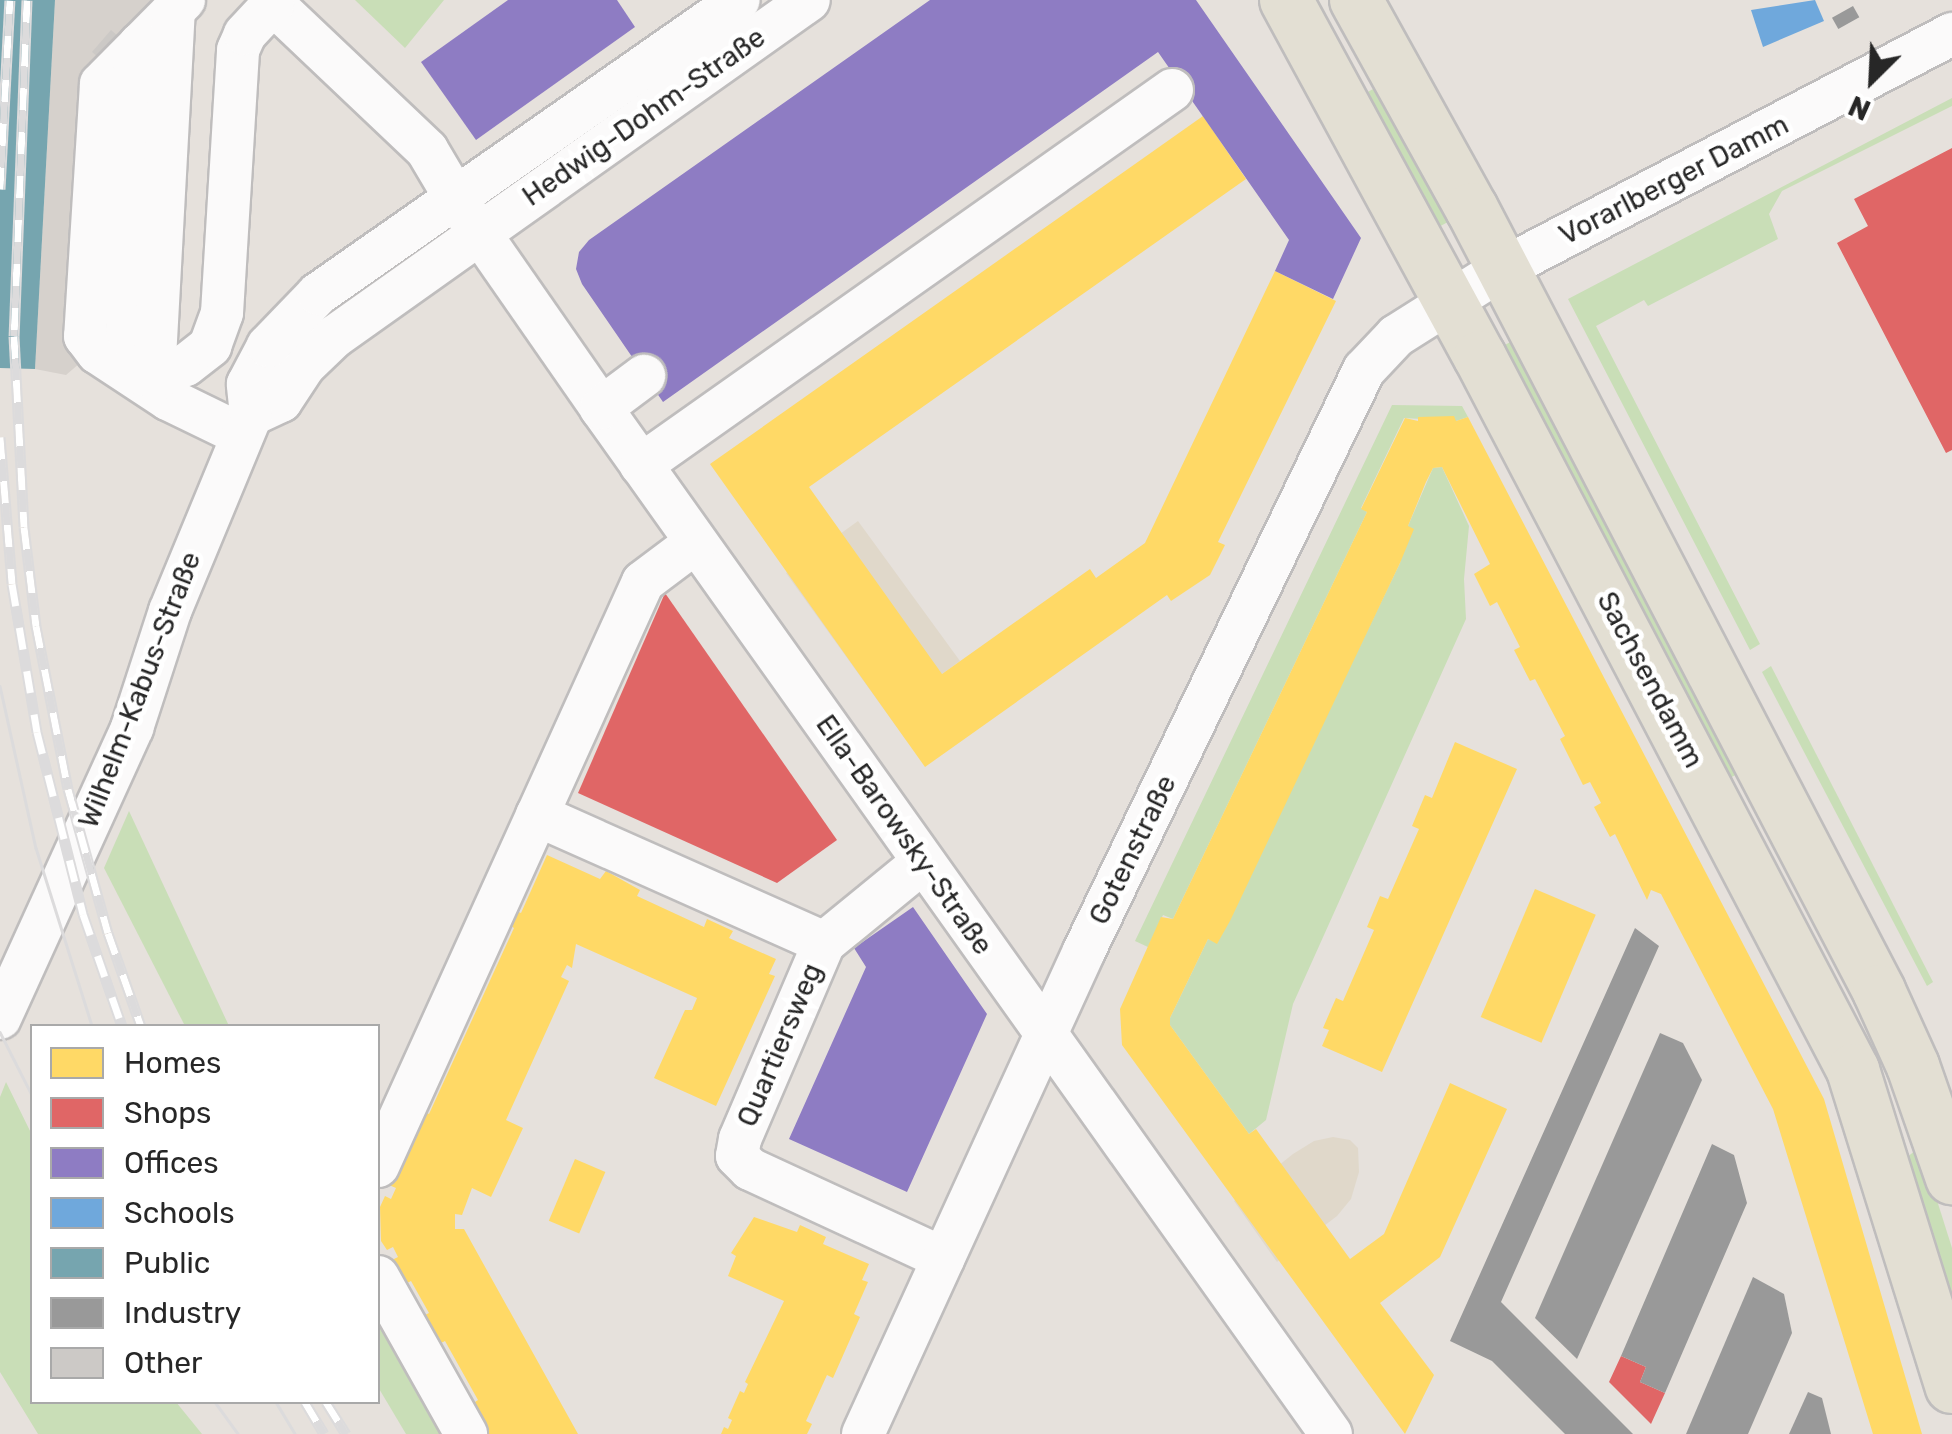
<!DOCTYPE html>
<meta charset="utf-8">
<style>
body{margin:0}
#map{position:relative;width:1952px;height:1434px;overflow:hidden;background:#e6e1dc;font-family:Rubik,sans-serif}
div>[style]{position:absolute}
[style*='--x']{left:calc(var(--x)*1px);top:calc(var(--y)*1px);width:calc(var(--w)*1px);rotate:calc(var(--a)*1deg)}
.education>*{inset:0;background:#e0d8ca}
.green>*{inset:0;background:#c9deb7;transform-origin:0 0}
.plaza>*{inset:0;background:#d6d1cc}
.homes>*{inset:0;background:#ffd966;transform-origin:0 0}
.shops>*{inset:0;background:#e06666}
.offices>*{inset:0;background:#8e7cc3}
.schools>*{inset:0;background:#6fa8dc}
.public>*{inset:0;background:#76a5af}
.industry>*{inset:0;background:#999;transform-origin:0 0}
.building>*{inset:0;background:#ccc9c6;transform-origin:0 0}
.roads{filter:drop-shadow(2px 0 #bfbdbd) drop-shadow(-2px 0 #bfbdbd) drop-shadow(0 2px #bfbdbd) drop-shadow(0 -2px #bfbdbd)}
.minor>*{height:42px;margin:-21px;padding:0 21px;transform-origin:21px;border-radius:21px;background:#fbfafa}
.major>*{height:52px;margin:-26px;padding:0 26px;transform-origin:26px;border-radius:26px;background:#e3dfd3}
.tram>*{height:2.5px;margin:-1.25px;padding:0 1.25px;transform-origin:1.25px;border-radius:1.25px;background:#dcdbdc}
.rail>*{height:11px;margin-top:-5.5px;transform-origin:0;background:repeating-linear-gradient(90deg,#fff 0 22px,#dcdbdc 0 44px);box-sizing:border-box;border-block:2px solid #dcdbdc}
span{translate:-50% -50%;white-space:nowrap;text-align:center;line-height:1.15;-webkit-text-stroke:10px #fff;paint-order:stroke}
.street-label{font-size:28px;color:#272727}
.legend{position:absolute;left:30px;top:1024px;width:350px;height:380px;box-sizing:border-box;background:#fff;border:2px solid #a9a9a9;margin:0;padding:12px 18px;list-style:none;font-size:30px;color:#272727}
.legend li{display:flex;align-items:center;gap:20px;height:50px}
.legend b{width:50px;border:2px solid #a9a9a9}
.north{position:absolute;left:1822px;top:30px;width:100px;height:100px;-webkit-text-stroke:8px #fff;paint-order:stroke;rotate:204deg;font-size:28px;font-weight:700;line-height:40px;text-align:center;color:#272727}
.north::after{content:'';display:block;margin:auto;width:35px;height:45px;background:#272727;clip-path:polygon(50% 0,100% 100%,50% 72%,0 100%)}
</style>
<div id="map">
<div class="education">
<div style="clip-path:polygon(858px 521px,960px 661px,942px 674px,960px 700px,906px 740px,786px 573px)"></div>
<div style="clip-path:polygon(1333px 1137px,1350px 1140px,1358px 1148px,1359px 1172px,1351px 1199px,1337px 1216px,1277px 1262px,1234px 1201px,1293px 1154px,1314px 1141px)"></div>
</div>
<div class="green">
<div style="clip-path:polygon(355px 0,444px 0,405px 48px)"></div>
<div style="clip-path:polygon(1375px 88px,1394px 112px,1457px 217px,1435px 229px,1364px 94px)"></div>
<div style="clip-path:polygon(1952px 98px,1952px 106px,1782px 191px,1769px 214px,1778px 239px,1648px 306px,1644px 300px,1596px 326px,1760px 644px,1750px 650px,1568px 299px)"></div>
<div style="left:1516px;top:339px;width:488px;height:18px;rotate:62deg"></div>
<div style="clip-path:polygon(1392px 405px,1462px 406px,1468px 417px,1456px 421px,1404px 418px,1361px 508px,1367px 512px,1173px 919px,1163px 915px,1148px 947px,1135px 941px)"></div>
<div style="clip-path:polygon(1442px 467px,1469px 526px,1464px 579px,1466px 619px,1293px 1004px,1266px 1120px,1249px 1134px,1170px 1025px,1170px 1018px,1208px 939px,1217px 943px,1400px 563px,1408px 526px,1433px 468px)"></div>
<div style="clip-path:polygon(1771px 666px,1933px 982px,1927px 986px,1762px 672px)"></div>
<div style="clip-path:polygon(129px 811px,229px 1026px,185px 1026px,104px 868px)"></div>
<div style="clip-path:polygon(6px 1082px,32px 1135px,32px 1402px,176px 1402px,202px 1434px,38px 1434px,0 1372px,0 1097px)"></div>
<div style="clip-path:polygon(1916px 1150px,1923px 1156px,1952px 1248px,1952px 1313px,1906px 1158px)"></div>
<div style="clip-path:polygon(378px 1302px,452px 1434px,406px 1434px,378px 1387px)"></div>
</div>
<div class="plaza">
<div style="clip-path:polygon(55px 0,172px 0,80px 363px,66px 375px,35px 369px)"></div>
</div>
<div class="homes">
<div style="clip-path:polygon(1203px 116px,1246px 179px,809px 487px,942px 674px,1090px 569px,1096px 578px,1145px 543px,1275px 271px,1336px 301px,1218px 542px,1225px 545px,1210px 575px,1171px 601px,1167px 595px,925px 767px,710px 464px)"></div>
<div style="clip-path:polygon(1454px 416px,1456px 421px,1468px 417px,1824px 1099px,1922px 1434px,1873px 1434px,1773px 1109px,1661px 894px,1651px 890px,1647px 900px,1615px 834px,1610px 837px,1594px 807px,1601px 803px,1590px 782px,1583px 785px,1560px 739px,1565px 736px,1535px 679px,1530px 681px,1514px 650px,1520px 647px,1497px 602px,1490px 606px,1474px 574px,1490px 564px,1442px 467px,1433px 468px,1426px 482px,1408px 526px,1414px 529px,1400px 563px,1230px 921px,1217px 944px,1208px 939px,1170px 1018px,1170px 1025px,1249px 1134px,1256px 1129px,1350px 1259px,1384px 1234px,1450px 1083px,1507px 1109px,1440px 1257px,1380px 1303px,1434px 1375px,1405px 1434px,1122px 1045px,1120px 1009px,1161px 917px,1173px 919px,1367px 512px,1361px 509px,1405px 418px,1418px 421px,1418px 417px)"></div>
<div style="clip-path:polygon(1455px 742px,1517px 769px,1382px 1072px,1322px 1046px,1329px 1030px,1323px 1028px,1336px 998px,1343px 1001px,1374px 930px,1367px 927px,1380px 896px,1388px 899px,1419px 829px,1412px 826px,1425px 795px,1432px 798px)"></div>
<div style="clip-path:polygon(547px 855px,600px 879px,606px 871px,640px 890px,637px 896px,704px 927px,707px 919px,733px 931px,729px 938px,776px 959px,769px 974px,775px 976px,716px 1106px,654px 1078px,685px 1010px,692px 1010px,697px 998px,576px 944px,572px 968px,567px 965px,561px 977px,569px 981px,506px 1120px,523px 1128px,491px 1197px,472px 1188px,462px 1215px,455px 1214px,455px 1229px,464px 1229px,578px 1434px,489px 1434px,472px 1404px,478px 1400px,445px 1341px,439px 1344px,423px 1316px,429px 1313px,411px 1281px,405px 1284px,392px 1260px,398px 1257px,393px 1247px,387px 1250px,381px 1241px,380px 1207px,385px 1196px,391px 1199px,396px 1188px,389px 1185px,423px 1111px,429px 1114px,514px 928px,508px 924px,514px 910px,521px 913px)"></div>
<div style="left:1535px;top:889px;width:66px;height:139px;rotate:23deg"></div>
<div style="left:575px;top:1159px;width:33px;height:67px;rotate:23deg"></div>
<div style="clip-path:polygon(754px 1217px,797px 1232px,800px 1225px,826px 1237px,823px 1244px,869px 1264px,862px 1280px,868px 1282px,854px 1314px,860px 1317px,833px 1378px,827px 1375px,806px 1421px,812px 1424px,807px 1434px,721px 1434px,724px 1427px,728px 1429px,732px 1420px,728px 1418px,740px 1391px,744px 1393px,748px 1384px,745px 1382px,784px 1301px,728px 1276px,736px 1256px,731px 1253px)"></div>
</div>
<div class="shops">
<div style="clip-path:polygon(1952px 148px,1952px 450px,1946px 453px,1837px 243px,1868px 226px,1854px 199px)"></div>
<div style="clip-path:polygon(665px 593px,837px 840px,777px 883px,578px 793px)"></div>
<div style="clip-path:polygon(1621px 1356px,1646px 1367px,1640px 1382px,1665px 1393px,1651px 1424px,1609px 1382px)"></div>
</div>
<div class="offices">
<div style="clip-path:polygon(508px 0,617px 0,635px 27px,476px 140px,421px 62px)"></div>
<div style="clip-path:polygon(930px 0,1196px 0,1361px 238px,1333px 299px,1275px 271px,1289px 240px,1158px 52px,663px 402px,582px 284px,576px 269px,579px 252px,589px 240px)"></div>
<div style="clip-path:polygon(913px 907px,987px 1014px,907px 1192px,789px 1139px,866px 967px,854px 948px)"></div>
</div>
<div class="schools">
<div style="clip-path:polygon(1815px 0,1824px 21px,1763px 47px,1751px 10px)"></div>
</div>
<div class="public">
<div style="clip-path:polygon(0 0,55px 0,35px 369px,0 368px)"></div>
</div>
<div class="industry">
<div style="left:1853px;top:6px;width:13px;height:24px;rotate:61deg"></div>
<div style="clip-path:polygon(1635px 928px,1659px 946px,1501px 1302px,1633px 1434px,1565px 1434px,1492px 1361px,1450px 1341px)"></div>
<div style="clip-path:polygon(1660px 1033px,1683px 1043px,1702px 1080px,1577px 1359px,1535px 1318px)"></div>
<div style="clip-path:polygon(1712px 1144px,1734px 1155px,1747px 1203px,1665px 1393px,1640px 1382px,1646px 1367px,1621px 1356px)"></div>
<div style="clip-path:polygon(1753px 1277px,1784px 1294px,1792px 1333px,1748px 1434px,1686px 1434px)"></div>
<div style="clip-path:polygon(1808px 1392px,1822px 1398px,1831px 1434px,1789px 1434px)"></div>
</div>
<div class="building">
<div style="left:111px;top:30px;width:11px;height:29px;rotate:41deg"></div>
</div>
<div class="roads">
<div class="minor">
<div style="--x:184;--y:0;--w:118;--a:134.7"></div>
<div style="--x:101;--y:84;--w:253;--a:93.6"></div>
<div style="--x:85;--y:336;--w:21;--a:53"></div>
<div style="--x:98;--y:353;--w:84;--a:33.3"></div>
<div style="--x:168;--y:399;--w:82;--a:25.9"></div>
<div style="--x:269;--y:0;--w:218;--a:43.5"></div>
<div style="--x:427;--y:150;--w:57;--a:59.4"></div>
<div style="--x:456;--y:199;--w:254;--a:55.2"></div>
<div style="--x:601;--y:408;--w:1259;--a:54.57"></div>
<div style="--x:140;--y:44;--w:287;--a:92.6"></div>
<div style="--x:127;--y:331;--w:57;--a:59.4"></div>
<div style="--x:128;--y:371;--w:27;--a:13"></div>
<div style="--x:154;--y:377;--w:34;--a:-21"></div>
<div style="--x:186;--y:365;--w:31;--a:-38"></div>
<div style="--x:210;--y:346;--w:35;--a:-70"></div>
<div style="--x:222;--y:313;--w:263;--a:-86.5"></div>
<div style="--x:238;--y:50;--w:17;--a:-66"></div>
<div style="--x:245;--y:34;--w:41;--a:-47"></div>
<div style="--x:154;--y:377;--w:368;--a:-86.9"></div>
<div style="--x:601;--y:408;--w:54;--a:-36.7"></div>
<div style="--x:251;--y:415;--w:33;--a:-25"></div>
<div style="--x:281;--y:401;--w:42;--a:-56.7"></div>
<div style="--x:304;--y:366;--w:42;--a:-44"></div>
<div style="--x:334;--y:337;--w:582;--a:-35.35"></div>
<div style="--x:641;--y:465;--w:650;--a:-35.23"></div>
<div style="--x:537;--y:815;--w:314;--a:24"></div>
<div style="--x:923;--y:862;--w:128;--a:140.7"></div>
<div style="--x:824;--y:943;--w:213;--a:113.2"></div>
<div style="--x:740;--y:1139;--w:17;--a:100"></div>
<div style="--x:737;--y:1156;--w:18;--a:45"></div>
<div style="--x:750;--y:1169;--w:213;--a:24.8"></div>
<div style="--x:0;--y:1018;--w:319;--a:-65.5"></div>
<div style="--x:132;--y:728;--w:123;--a:-72"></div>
<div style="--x:170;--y:611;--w:212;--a:-67.5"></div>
<div style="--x:251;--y:415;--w:31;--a:-96"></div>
<div style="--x:248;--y:384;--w:43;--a:-62.2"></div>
<div style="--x:268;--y:346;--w:72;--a:-46.1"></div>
<div style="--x:318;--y:294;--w:513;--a:-34.93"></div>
<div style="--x:378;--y:1166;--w:641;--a:-65.59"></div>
<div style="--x:643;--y:582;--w:65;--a:-36.9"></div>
<div style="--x:378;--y:1277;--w:180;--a:60.7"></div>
<div style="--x:863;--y:1434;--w:531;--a:-65.41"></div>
<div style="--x:1084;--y:951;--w:645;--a:-64.27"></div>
<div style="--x:1364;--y:370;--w:47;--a:-46.7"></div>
<div style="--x:1396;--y:336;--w:125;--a:-32.3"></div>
<div style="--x:1502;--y:269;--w:508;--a:-27.57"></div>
</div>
<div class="major">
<div style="--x:1286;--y:0;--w:406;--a:61.5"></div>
<div style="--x:1480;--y:357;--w:805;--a:62.38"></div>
<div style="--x:1853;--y:1070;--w:332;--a:72.7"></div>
<div style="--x:1356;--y:0;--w:239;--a:61"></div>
<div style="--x:1472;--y:209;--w:882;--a:62.5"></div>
<div style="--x:1879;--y:991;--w:82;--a:65.6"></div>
<div style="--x:1913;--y:1066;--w:119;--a:70.8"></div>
</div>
</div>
<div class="tram">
<div style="--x:0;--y:686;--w:166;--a:77.5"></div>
<div style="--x:36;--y:848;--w:187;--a:72.5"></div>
<div style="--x:0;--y:1032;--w:71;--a:63.1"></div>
<div style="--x:215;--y:1402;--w:39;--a:54"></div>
<div style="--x:276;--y:1402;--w:37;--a:59"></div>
</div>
<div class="rail">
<div style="--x:27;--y:0;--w:336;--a:92.2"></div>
<div style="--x:14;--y:336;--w:191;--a:87"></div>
<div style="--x:24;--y:527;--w:100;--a:83.1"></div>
<div style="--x:36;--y:626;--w:166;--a:78.9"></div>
<div style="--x:68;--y:789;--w:149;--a:74.5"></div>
<div style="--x:108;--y:933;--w:99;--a:70.5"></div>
<div style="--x:0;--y:189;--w:189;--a:-87"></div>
<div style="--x:0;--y:437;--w:147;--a:85.3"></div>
<div style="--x:12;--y:584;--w:150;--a:80.4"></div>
<div style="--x:37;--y:732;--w:188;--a:75.8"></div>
<div style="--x:83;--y:914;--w:119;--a:70.8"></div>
<div style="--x:305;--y:1402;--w:37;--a:59"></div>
<div style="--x:326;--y:1402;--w:38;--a:58"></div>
</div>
<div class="street-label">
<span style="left:644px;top:117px;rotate:-35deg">Hedwig-Dohm-Straße</span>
<span style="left:1674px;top:180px;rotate:-27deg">Vorarlberger Damm</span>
<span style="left:1650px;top:680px;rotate:62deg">Sachsendamm</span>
<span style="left:140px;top:690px;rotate:-69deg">Wilhelm-Kabus-Straße</span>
<span style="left:904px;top:835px;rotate:55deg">Ella-Barowsky-Straße</span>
<span style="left:1133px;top:850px;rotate:-64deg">Gotenstraße</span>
<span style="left:780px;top:1045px;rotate:-67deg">Quartiersweg</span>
</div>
<ul class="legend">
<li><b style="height:28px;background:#ffd966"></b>Homes</li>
<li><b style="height:28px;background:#e06666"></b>Shops</li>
<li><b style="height:28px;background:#8e7cc3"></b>Offices</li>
<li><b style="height:28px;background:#6fa8dc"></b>Schools</li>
<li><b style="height:28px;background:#76a5af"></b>Public</li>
<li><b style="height:28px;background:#999"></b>Industry</li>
<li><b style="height:28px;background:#ccc9c6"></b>Other</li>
</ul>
<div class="north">N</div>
</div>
